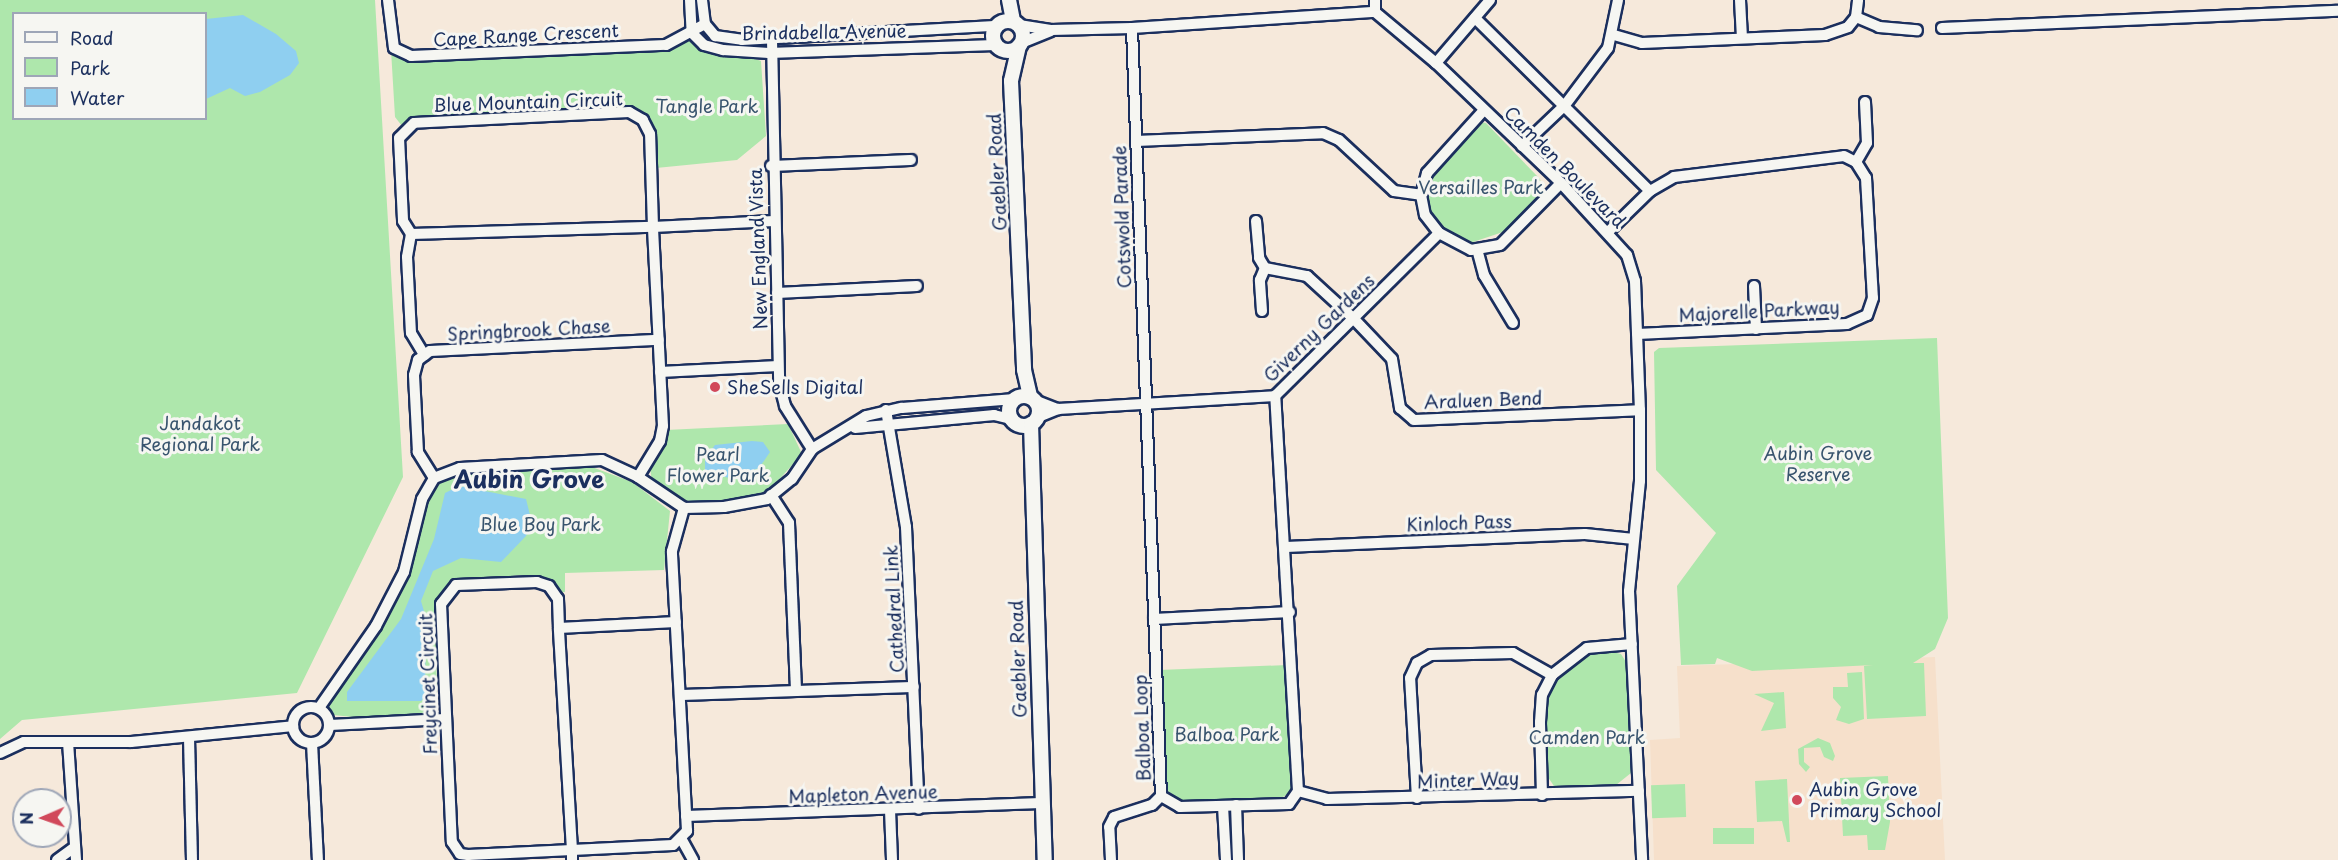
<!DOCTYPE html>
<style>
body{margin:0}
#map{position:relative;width:2338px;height:860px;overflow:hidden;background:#f6e9db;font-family:"Playpen Sans",sans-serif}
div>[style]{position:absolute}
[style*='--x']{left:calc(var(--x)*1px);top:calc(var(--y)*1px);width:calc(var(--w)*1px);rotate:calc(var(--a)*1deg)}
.built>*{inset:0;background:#f6e0cb}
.green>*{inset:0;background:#aee7ac;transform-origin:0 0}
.water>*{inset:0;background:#8fcff0}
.roads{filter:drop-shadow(2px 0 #1b2f5e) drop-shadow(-2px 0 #1b2f5e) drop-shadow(0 2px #1b2f5e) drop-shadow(0 -2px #1b2f5e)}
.minor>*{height:10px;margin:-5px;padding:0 5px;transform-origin:5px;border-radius:5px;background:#f6f6f2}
.minor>.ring{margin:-5px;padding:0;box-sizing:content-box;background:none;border:10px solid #f6f6f2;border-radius:50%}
.tertiary>*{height:14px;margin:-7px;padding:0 7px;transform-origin:7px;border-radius:7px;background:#f6f6f2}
.tertiary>.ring{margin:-7px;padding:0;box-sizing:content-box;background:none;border:14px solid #f6f6f2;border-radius:50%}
.dots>*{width:16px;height:16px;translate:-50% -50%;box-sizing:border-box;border:3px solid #f6f6f2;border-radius:50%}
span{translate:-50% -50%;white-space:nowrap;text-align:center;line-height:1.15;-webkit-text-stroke:6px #f6f6f2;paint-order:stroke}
.street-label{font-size:18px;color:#1b2f5e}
.park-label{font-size:18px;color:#38546e}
.poi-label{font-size:18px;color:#1b2f5e}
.left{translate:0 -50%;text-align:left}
.district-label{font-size:24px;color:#1b2f5e;font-weight:700}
.legend{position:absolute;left:12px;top:12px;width:195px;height:108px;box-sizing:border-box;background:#f6f6f2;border:2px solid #9ea6b7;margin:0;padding:8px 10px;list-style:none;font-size:18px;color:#1b2f5e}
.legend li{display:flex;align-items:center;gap:12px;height:30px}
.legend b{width:30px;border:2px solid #9ea6b7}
.north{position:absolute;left:12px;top:788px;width:60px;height:60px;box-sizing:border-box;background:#f6f6f2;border:2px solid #9ea6b7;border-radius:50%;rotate:268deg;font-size:16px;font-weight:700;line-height:24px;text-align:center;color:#1b2f5e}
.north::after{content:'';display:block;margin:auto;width:21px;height:27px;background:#d1495b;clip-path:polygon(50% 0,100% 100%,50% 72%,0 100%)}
</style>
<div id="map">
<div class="built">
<div style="clip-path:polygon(1935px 657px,1945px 860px,1654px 860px,1650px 740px,1680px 738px,1677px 666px)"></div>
</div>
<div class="green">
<div style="clip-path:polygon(evenodd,0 0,375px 0,403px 477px,297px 693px,22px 720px,0 739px,0 0,14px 14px,206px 14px,206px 118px,14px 118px,14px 14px)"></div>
<div style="clip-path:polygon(692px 37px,761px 61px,766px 136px,737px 160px,656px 168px,652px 125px,649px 117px,630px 108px,412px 119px,402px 126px,395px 117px,391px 50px,411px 59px,667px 48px)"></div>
<div style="clip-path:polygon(1479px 122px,1486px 123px,1540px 179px,1542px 190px,1536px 203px,1503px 232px,1470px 243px,1441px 230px,1427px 211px,1426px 193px,1431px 172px)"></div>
<div style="clip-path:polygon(1937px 338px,1948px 618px,1935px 649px,1913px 663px,1924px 663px,1926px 716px,1867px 719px,1864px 666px,1873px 665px,1752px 671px,1717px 658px,1715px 664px,1681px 665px,1677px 586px,1716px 533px,1656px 470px,1654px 352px,1659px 348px)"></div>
<div style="clip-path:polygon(788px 424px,802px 454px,768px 492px,753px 499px,694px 505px,652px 481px,650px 468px,666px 430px)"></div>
<div style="clip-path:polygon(592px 467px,632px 482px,670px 511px,664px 570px,565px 573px,565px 592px,560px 593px,555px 586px,520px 575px,451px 583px,435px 605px,437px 693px,433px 712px,363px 718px,333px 715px,328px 705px,331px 697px,403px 584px,423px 506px,435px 485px,453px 475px)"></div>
<div style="clip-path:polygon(1604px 650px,1621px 654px,1626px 662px,1631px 773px,1616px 785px,1554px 786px,1545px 773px,1543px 737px,1550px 686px,1581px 657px)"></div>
<div style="clip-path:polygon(1288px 665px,1295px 784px,1290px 793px,1279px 799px,1180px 803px,1166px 794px,1159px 670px)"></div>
<div style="clip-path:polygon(1862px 672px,1864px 719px,1849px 724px,1836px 720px,1841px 707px,1833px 698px,1833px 687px,1848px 687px,1847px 673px)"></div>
<div style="clip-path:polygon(1784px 692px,1786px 728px,1761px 731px,1774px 703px,1754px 694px)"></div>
<div style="clip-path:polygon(1818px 738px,1830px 743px,1835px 756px,1833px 761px,1824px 757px,1820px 747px,1804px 748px,1804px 762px,1810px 767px,1806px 772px,1799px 764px,1798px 749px)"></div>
<div style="clip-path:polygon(1888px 776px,1890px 822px,1885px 850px,1868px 850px,1867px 835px,1843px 836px,1840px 778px)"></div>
<div style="clip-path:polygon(1787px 779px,1790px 842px,1787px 842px,1782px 821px,1757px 822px,1755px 781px)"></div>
<div style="left:1685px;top:784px;width:33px;height:34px;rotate:88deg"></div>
<div style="left:1754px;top:828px;width:16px;height:41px;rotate:90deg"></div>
</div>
<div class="water">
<div style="clip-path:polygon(243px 15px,276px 34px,296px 51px,299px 63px,290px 75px,260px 92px,245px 96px,230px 88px,206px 99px,206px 19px)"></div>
<div style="clip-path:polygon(752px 441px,763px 442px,770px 452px,759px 468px,730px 478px,705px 473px,705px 458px,715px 445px)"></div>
<div style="clip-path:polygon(459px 486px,526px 499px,532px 523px,526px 536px,501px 562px,461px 558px,433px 571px,421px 601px,426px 618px,425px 697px,421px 701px,347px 701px,347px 692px,401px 619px,434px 539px,445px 493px)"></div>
</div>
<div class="roads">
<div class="minor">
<div style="--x:388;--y:0;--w:48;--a:82.9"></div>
<div style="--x:394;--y:48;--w:19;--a:25"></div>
<div style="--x:411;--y:56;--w:255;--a:-2.5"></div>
<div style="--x:666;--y:45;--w:44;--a:-28.3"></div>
<div style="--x:690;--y:0;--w:33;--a:87"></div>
<div style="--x:692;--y:33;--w:17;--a:45"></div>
<div style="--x:704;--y:45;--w:20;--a:15"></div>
<div style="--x:723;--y:50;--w:46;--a:3.7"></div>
<div style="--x:769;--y:53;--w:226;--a:-2"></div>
<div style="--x:702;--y:0;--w:24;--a:83"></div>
<div style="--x:705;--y:24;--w:16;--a:50"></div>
<div style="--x:715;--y:36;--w:27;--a:8"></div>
<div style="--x:742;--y:40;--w:253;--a:-3.2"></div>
<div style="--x:1375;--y:0;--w:12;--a:90"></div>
<div style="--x:1740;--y:0;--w:38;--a:87"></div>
<div style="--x:1856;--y:17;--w:25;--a:23"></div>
<div style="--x:1879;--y:27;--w:38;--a:5"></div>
<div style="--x:1475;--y:18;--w:246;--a:44.7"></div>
<div style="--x:1019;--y:25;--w:32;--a:9"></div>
<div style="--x:1051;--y:30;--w:81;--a:-1.4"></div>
<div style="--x:1132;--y:28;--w:244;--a:-3.8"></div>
<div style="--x:1375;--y:12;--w:80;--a:39.9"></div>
<div style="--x:1436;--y:63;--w:173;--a:43.8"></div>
<div style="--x:1561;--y:183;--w:98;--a:47.5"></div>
<div style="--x:1627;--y:255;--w:27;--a:73"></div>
<div style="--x:1635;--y:281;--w:129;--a:87.8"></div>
<div style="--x:1640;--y:410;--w:71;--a:90"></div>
<div style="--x:1640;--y:481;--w:111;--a:95.7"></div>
<div style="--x:1629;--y:591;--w:269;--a:87.2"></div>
<div style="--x:1132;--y:28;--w:769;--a:87.84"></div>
<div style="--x:1161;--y:796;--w:22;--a:30"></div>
<div style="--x:1180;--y:807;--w:109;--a:-1.6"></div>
<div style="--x:1289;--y:804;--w:16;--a:-55"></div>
<div style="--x:1298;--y:791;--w:396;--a:-93.3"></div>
<div style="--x:1942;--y:28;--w:396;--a:-2.5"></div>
<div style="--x:1614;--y:35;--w:29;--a:16"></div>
<div style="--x:1642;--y:43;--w:183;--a:-2.5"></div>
<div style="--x:1825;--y:35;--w:24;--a:-19"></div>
<div style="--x:1848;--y:27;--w:13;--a:-51"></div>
<div style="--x:1856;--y:17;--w:17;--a:-83"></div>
<div style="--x:772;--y:40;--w:343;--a:88.8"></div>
<div style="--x:779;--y:383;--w:24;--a:75"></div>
<div style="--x:785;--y:406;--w:51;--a:57.9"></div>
<div style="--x:1021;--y:43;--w:32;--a:-22"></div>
<div style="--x:1436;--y:63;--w:83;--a:-49.4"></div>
<div style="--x:1484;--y:110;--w:85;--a:132.1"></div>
<div style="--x:1427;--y:173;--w:23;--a:105"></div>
<div style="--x:1421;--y:195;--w:20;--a:79"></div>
<div style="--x:1425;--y:215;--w:23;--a:52"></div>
<div style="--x:1439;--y:233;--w:36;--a:28"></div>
<div style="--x:1471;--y:250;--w:29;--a:-10"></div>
<div style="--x:1500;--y:245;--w:87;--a:-45.5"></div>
<div style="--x:1136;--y:141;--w:187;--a:-2.4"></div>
<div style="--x:1323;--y:133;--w:17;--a:24"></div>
<div style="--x:1339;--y:140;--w:75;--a:42.8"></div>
<div style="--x:1394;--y:191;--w:27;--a:8"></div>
<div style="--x:1522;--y:146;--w:59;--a:-43.6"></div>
<div style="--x:1565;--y:105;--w:71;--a:-53"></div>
<div style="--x:1608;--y:48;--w:49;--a:-78.2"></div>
<div style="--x:1856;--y:162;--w:22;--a:-60"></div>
<div style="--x:1867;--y:143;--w:41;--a:-92.8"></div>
<div style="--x:771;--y:166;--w:140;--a:-2.5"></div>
<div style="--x:1256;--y:221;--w:37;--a:85"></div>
<div style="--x:1259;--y:258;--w:12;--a:59"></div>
<div style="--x:1609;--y:231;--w:57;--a:-44.3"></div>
<div style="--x:1650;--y:191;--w:28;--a:-30"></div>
<div style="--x:1674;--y:177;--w:171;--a:-7"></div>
<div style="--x:1844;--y:156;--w:13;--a:27"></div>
<div style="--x:1856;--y:162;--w:19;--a:58"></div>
<div style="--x:1866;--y:178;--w:120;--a:86.7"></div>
<div style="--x:1873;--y:298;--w:18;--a:109"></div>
<div style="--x:1867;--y:315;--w:22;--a:156"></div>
<div style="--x:1847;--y:324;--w:210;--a:177.3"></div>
<div style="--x:411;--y:234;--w:23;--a:100"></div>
<div style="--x:407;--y:257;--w:76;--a:87"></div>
<div style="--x:411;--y:333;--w:26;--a:59"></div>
<div style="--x:1477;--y:249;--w:27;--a:75"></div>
<div style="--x:1484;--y:275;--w:56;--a:58.9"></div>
<div style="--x:1265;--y:268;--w:43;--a:10.8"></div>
<div style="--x:1307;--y:276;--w:64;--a:42.5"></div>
<div style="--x:1354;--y:319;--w:55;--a:46.5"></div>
<div style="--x:1392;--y:359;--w:50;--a:80.7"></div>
<div style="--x:1400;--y:408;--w:18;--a:41"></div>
<div style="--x:1414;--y:420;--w:226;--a:-2.5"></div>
<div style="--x:1754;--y:286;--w:43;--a:87.3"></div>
<div style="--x:777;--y:293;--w:140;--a:-2.9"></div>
<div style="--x:1262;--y:311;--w:31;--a:-94"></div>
<div style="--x:1260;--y:280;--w:13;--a:-67"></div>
<div style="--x:660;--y:372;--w:118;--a:-2.9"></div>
<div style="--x:1034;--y:400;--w:26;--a:21"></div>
<div style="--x:886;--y:410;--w:119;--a:80.3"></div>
<div style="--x:906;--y:527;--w:282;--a:87.4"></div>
<div style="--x:1038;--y:417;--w:22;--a:-22"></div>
<div style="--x:1058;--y:409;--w:217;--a:-3.4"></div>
<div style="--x:1275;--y:396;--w:231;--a:-44.8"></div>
<div style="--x:855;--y:428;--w:140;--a:-5.3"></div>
<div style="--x:994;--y:415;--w:18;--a:13"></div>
<div style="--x:638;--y:477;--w:42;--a:-58.6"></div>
<div style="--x:660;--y:441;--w:15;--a:-79"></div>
<div style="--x:663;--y:426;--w:199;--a:-92.9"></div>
<div style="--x:653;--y:227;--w:93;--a:-91.8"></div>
<div style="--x:650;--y:134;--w:16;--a:-117"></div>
<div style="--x:643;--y:120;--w:16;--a:-150"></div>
<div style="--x:629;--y:112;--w:215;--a:177.1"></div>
<div style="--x:414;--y:123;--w:21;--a:135"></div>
<div style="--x:399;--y:138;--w:83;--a:87.2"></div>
<div style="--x:403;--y:221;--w:15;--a:58"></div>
<div style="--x:411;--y:234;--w:242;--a:-1.7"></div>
<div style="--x:653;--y:227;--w:121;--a:-2.8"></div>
<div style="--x:434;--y:478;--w:28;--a:-21"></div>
<div style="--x:460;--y:468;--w:142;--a:-3.2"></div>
<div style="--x:602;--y:460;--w:40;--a:25"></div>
<div style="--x:638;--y:477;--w:55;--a:34"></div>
<div style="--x:684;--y:508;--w:40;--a:-1.4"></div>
<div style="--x:724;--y:507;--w:44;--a:-10.5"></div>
<div style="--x:767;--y:499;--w:32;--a:-39"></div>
<div style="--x:792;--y:479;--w:36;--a:-56"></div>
<div style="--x:812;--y:449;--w:63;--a:-31.4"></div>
<div style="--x:866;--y:416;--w:37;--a:-13"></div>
<div style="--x:902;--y:408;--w:113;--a:-4.6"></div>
<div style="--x:434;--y:478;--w:31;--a:-122"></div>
<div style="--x:418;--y:452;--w:77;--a:-93"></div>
<div style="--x:414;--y:375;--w:16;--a:-75"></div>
<div style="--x:418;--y:360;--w:15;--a:-37"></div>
<div style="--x:430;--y:351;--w:229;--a:-2.8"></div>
<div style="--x:771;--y:495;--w:33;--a:57"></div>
<div style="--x:789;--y:523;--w:168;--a:87.6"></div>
<div style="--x:1286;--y:547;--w:299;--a:-2.5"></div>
<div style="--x:1585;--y:534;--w:49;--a:5.8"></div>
<div style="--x:1154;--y:619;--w:136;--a:-2.9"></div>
<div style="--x:559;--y:628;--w:117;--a:-2.9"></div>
<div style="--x:680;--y:695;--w:234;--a:-2"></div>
<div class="ring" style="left:293px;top:707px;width:26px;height:26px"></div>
<div style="--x:319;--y:708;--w:100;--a:-55.2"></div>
<div style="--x:376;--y:626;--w:61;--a:-62.6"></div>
<div style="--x:404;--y:572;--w:75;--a:-76.1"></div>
<div style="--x:422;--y:499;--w:24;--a:-60"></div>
<div style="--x:330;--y:725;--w:115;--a:-3"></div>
<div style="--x:189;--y:738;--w:122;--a:88.6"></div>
<div style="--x:68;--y:742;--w:118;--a:86.1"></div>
<div style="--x:312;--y:743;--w:117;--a:87.1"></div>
<div style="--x:0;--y:753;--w:26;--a:-25"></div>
<div style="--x:24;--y:742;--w:107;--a:0"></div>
<div style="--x:131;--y:742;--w:163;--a:-5.6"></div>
<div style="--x:1298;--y:791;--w:30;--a:15"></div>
<div style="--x:1327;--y:799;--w:312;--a:-1.5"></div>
<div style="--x:1542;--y:795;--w:73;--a:-91.6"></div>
<div style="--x:1540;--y:722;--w:27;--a:-86"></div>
<div style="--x:1542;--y:695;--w:22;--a:-63"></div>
<div style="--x:1552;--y:675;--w:44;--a:-37.6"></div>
<div style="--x:1587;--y:648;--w:45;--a:-5.1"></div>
<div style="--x:1417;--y:798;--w:120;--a:-93.3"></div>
<div style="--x:1410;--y:678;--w:17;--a:-65"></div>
<div style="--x:1417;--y:663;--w:16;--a:-30"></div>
<div style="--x:1431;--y:655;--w:82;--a:-1.4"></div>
<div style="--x:1513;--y:653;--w:45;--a:29.4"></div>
<div style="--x:1236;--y:805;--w:55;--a:87.9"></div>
<div style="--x:1223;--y:806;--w:54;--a:86.8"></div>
<div style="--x:890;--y:810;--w:50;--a:87.7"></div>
<div style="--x:686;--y:816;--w:355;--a:-2.1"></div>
<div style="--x:682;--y:840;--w:23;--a:61"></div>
<div style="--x:57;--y:860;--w:22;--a:-36"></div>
<div style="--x:572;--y:860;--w:10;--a:-90"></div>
<div style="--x:572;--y:850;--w:222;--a:-93.4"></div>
<div style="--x:559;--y:628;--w:29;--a:-92"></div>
<div style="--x:558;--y:599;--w:16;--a:-125"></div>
<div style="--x:549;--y:586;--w:13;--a:-162"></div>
<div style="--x:537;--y:582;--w:81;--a:177.9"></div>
<div style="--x:456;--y:585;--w:24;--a:128"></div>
<div style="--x:441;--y:604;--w:238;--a:87.4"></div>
<div style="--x:452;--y:842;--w:14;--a:56"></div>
<div style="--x:460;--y:854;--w:8;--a:7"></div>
<div style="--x:468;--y:855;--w:104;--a:-2.8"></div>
<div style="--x:572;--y:850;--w:101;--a:-2.8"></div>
<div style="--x:673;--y:845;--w:20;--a:-45"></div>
<div style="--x:687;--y:831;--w:280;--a:-93.1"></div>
<div style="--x:672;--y:551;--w:45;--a:-74.4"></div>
<div style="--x:1111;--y:860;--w:33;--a:-93"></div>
<div style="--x:1109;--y:827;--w:11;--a:-63"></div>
<div style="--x:1114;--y:817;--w:40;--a:-18"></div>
<div style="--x:1152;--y:805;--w:13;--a:-45"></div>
</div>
<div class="tertiary">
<div style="--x:1009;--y:0;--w:21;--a:79"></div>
<div class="ring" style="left:993px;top:21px;width:16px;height:16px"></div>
<div style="--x:1019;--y:46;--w:36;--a:103"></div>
<div style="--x:1011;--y:81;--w:289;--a:87.4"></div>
<div style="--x:1024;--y:370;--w:28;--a:77"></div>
<div class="ring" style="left:1009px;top:396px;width:16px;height:16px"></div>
<div style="--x:1031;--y:424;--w:436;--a:88.2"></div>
</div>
</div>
<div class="dots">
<div style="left:715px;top:387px;background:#d1495b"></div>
<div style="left:1797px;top:800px;background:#d1495b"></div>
</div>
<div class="street-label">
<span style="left:824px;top:32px;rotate:-1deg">Brindabella Avenue</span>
<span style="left:526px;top:35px;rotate:-3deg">Cape Range Crescent</span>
<span style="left:528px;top:102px;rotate:-2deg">Blue Mountain Circuit</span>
<span style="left:1565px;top:167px;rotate:45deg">Camden Boulevard</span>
<span style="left:997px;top:172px;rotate:-93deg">Gaebler Road</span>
<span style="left:1122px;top:217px;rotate:-92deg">Cotswold Parade</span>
<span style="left:758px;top:249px;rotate:-92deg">New England Vista</span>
<span style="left:1759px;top:311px;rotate:-3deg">Majorelle Parkway</span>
<span style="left:1319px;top:328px;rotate:-44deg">Giverny Gardens</span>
<span style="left:529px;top:330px;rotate:-3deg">Springbrook Chase</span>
<span style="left:1483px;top:400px;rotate:-2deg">Araluen Bend</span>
<span style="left:1459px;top:523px;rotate:-2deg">Kinloch Pass</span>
<span style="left:894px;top:609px;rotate:-93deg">Cathedral Link</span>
<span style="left:1018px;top:659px;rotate:-92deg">Gaebler Road</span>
<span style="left:428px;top:684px;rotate:-92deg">Freycinet Circuit</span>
<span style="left:1142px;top:728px;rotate:-92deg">Balboa Loop</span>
<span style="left:1468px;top:780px;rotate:-2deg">Minter Way</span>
<span style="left:863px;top:794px;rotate:-2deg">Mapleton Avenue</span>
</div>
<div class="park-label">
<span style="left:707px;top:106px">Tangle Park</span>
<span style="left:1481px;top:187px">Versailles Park</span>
<span style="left:200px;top:434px">Jandakot<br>Regional Park</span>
<span style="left:1818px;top:464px">Aubin Grove<br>Reserve</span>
<span style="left:718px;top:465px">Pearl<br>Flower Park</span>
<span style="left:540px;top:524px">Blue Boy Park</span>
<span style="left:1227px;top:734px">Balboa Park</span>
<span style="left:1587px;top:737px">Camden Park</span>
</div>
<div class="poi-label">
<span class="left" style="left:727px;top:387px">SheSells Digital</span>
<span class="left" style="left:1809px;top:800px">Aubin Grove<br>Primary School</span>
</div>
<div class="district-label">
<span style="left:529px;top:479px">Aubin Grove</span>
</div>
<ul class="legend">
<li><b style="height:8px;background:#f6f6f2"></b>Road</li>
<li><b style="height:16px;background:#aee7ac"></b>Park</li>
<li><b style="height:16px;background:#8fcff0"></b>Water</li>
</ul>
<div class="north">N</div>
</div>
